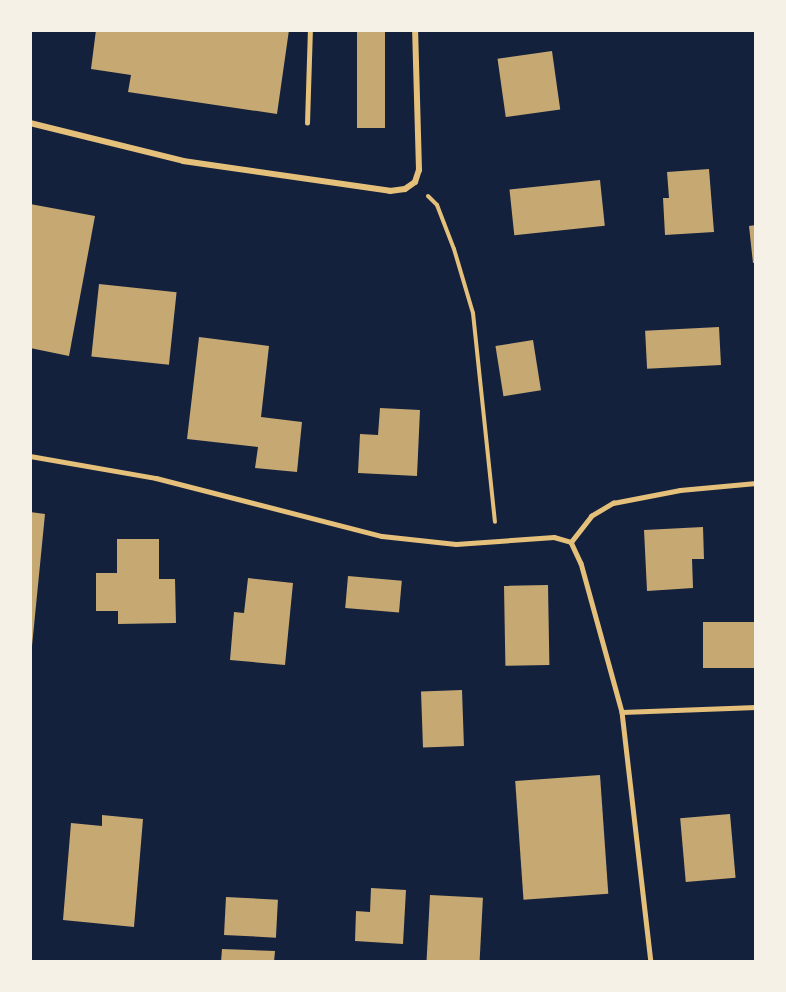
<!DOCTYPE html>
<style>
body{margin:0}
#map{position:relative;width:786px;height:992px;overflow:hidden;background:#14213d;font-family:Montserrat,sans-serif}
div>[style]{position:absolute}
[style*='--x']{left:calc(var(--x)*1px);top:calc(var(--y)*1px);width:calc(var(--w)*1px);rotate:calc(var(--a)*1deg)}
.building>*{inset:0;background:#c6a872;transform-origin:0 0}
.path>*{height:4px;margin:-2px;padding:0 2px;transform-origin:2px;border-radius:2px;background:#e5c07b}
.service>*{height:4.5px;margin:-2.25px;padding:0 2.25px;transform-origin:2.25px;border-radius:2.25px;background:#e5c07b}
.minor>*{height:6px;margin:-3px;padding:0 3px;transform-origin:3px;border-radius:3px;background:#e5c07b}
span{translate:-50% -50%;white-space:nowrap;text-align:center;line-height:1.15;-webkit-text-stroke:5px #f6f1e7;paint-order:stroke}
.frame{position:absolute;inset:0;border:32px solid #f6f1e7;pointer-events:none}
</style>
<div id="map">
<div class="building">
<div style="clip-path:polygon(96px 30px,289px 30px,277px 114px,128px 92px,131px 75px,91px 69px)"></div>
<div style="left:357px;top:30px;width:28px;height:98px"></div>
<div style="left:552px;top:51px;width:59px;height:55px;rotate:82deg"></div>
<div style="clip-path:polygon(709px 169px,714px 232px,665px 235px,663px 198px,669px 198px,667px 172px)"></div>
<div style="left:600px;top:180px;width:46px;height:91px;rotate:84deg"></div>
<div style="clip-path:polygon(30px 204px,95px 216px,69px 356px,30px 348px)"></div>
<div style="clip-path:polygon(756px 225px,756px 263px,753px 263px,749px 226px)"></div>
<div style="left:99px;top:284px;width:78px;height:73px;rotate:6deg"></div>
<div style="left:719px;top:327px;width:38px;height:74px;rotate:87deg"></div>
<div style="clip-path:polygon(199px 337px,269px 346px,261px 417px,302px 422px,297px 472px,255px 468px,258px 447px,187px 439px)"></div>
<div style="left:533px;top:340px;width:51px;height:38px;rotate:81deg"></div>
<div style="clip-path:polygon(380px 408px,420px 410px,417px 476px,358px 473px,360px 434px,378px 435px)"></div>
<div style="clip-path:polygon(30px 512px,45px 514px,32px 646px,30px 646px)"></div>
<div style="clip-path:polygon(703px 527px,704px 559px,692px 559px,693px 588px,647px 591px,644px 530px)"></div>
<div style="clip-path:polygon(117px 539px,159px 539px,159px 579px,175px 579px,176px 623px,118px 624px,118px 611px,96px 611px,96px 573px,117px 573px)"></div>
<div style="left:348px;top:576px;width:54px;height:32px;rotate:5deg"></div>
<div style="clip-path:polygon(248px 578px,293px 583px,285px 665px,230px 660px,234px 612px,244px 613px)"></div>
<div style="left:548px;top:585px;width:80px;height:44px;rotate:89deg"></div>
<div style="left:756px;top:622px;width:46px;height:53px;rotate:90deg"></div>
<div style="left:462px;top:690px;width:56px;height:41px;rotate:88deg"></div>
<div style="left:600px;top:775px;width:119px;height:85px;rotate:86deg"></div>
<div style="left:730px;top:814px;width:64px;height:50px;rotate:85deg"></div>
<div style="clip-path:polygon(102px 815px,143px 819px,134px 927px,63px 920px,71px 823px,102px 826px)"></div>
<div style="clip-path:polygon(371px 888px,406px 890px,403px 944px,355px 941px,356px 911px,370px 912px)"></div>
<div style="left:430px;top:895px;width:53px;height:67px;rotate:3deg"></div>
<div style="left:226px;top:897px;width:52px;height:38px;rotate:3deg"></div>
<div style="clip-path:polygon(222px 949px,275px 951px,274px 962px,221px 962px)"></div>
</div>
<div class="path">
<div style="--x:428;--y:196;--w:13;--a:45"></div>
<div style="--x:437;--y:205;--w:47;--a:68.9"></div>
<div style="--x:454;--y:249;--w:67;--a:73.5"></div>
<div style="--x:473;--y:313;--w:210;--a:84"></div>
</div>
<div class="service">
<div style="--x:307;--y:123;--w:93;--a:-88.2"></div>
<div style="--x:30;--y:456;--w:128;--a:9.9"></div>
<div style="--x:156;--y:478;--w:233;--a:14.4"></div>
<div style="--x:382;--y:536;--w:74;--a:6.2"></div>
<div style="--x:456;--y:544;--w:98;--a:-4.1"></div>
<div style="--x:554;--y:537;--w:18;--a:16"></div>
<div style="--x:571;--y:542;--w:23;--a:65"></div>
<div style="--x:581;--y:563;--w:155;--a:74.6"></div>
<div style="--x:622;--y:712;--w:252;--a:83.4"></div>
<div style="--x:571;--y:542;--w:33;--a:-52"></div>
<div style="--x:591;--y:516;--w:26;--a:-31"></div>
<div style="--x:613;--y:503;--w:68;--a:-11"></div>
<div style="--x:680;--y:490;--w:76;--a:-5.3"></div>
<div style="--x:622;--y:712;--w:134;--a:-2.1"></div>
</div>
<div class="minor">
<div style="--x:30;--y:123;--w:158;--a:13.9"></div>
<div style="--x:183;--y:161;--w:209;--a:8.2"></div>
<div style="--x:390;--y:191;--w:15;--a:-8"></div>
<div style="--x:405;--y:189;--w:12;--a:-35"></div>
<div style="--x:415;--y:182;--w:13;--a:-72"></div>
<div style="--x:419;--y:170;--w:140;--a:-91.6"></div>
</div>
<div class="frame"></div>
</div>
